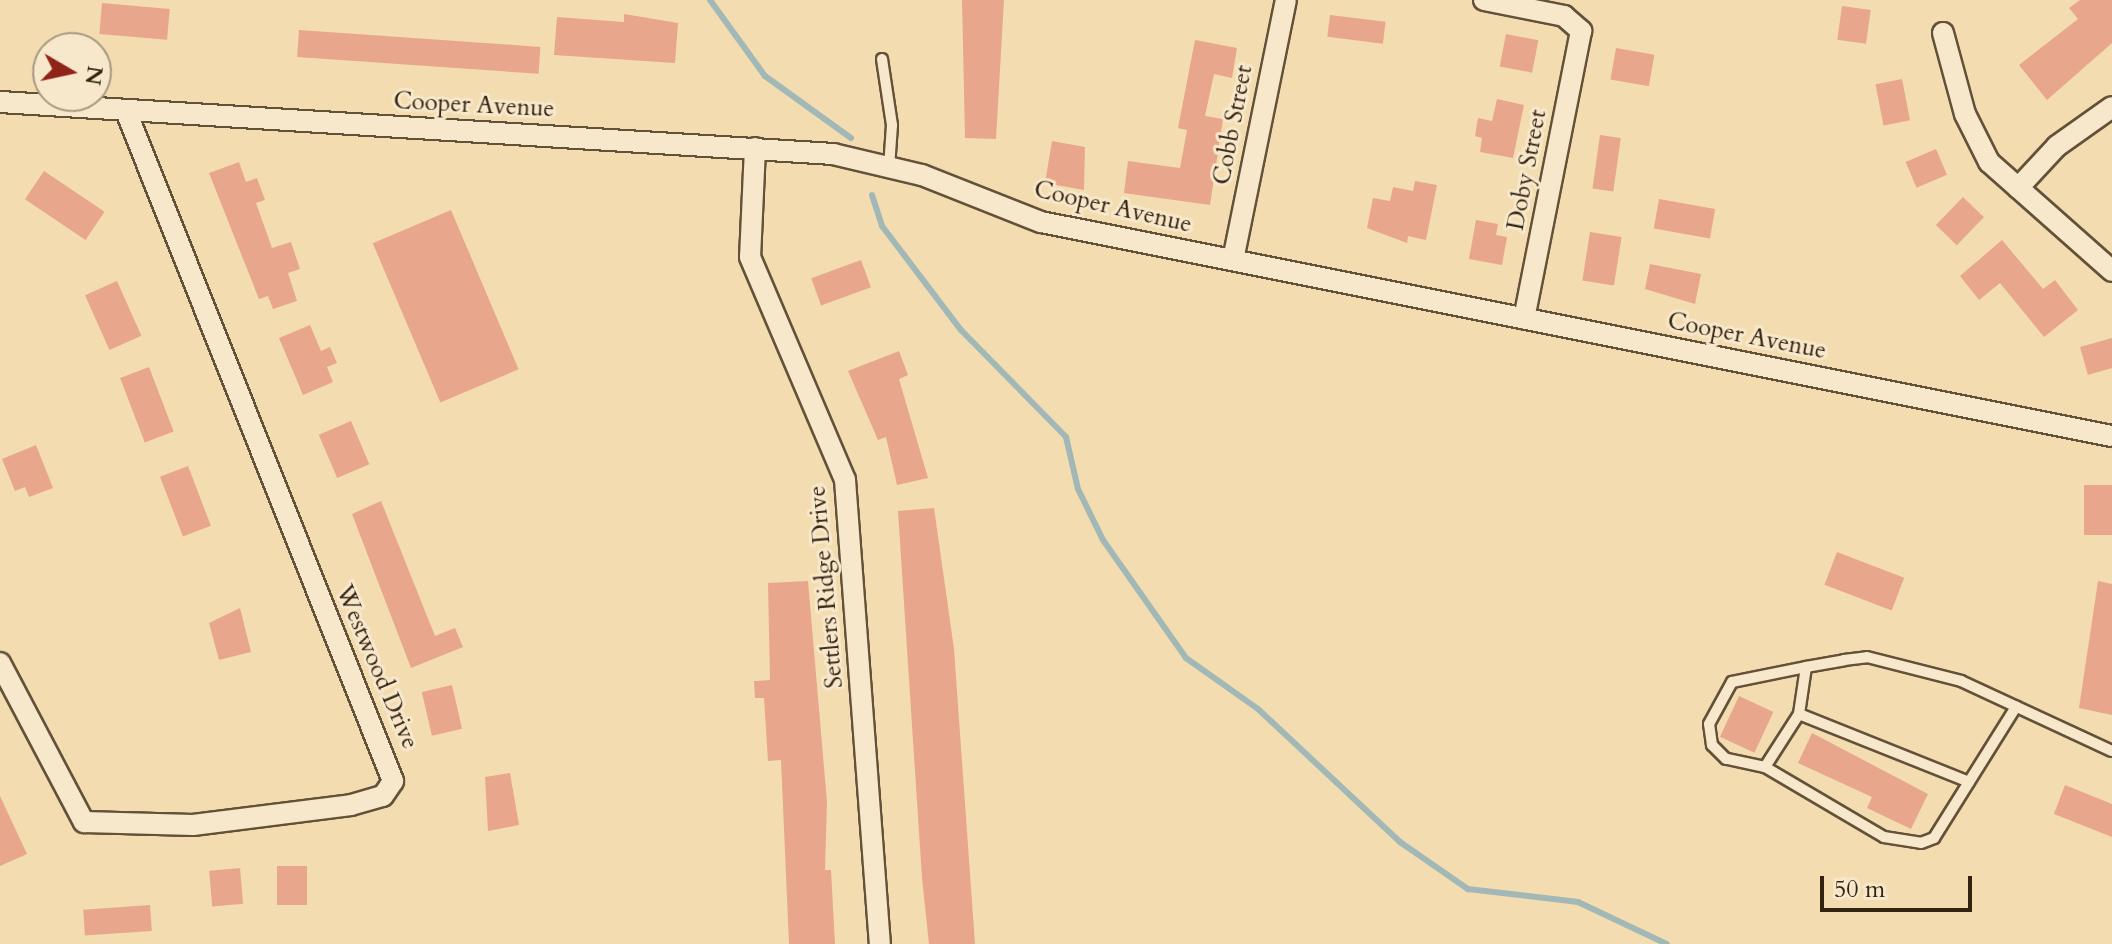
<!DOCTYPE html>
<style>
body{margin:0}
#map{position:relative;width:2112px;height:944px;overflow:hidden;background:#f3dcb0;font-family:Cardo,serif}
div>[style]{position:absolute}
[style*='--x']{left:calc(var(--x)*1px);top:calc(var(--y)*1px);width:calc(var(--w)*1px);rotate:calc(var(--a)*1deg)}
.stream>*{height:6px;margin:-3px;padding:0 3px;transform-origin:3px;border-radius:3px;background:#a1b8b7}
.building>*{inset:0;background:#e8a78c;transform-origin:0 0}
.roads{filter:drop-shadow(2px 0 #635139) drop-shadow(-2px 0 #635139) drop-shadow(0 2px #635139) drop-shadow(0 -2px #635139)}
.lane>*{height:10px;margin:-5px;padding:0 5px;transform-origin:5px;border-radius:5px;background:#f7e8cc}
.street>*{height:20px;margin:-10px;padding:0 10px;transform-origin:10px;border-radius:10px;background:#f7e8cc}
span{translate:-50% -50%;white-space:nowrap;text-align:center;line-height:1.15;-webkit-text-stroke:6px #f7e8cc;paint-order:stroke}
.street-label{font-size:24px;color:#332311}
.north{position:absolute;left:32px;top:32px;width:80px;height:80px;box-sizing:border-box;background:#f7e8cc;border:2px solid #a99981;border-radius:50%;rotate:99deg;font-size:22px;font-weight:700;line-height:32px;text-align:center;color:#332311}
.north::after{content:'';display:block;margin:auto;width:28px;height:36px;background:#8f2418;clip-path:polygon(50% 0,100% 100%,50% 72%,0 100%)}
.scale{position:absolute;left:1820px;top:876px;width:152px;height:36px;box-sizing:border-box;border:4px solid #332311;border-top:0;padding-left:10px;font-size:24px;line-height:28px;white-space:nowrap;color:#332311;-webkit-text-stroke:6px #f7e8cc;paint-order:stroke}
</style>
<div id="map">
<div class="stream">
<div style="--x:710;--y:0;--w:94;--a:54.1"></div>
<div style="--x:765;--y:76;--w:106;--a:35.8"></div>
<div style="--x:872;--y:195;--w:33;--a:72"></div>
<div style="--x:882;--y:226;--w:131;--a:52.8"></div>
<div style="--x:961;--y:330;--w:150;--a:45.5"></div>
<div style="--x:1066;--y:437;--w:53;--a:77"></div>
<div style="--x:1078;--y:489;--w:57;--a:63.9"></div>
<div style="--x:1103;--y:540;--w:144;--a:54.9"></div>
<div style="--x:1186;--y:658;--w:88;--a:35.3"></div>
<div style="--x:1258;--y:709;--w:195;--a:43.1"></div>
<div style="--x:1400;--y:842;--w:83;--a:34.7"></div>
<div style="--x:1468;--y:889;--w:111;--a:6.7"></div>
<div style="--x:1578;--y:902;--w:98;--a:25.3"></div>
</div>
<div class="building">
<div style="clip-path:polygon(962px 0,1004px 0,996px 139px,965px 138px)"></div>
<div style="clip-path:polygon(2080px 0,2112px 0,2112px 43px,2047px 100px,2019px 65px,2078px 19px,2069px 8px)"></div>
<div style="left:102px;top:3px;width:68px;height:31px;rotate:5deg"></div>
<div style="left:1842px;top:6px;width:29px;height:34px;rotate:8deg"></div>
<div style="clip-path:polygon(624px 14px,678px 23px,675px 63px,554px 55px,557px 17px,624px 22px)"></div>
<div style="left:1330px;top:15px;width:56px;height:22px;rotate:7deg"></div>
<div style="left:299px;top:30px;width:242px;height:27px;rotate:4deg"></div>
<div style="left:1506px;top:34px;width:33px;height:33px;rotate:11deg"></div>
<div style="clip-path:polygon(1195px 40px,1237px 48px,1232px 78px,1214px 74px,1205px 116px,1223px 119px,1210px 205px,1124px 193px,1128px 161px,1180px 168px,1187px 130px,1178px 128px)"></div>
<div style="left:1616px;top:48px;width:39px;height:32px;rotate:10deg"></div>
<div style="left:1902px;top:79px;width:42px;height:27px;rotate:79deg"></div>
<div style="clip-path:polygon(1497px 99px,1524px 105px,1513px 158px,1480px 152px,1482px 138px,1475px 136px,1478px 118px,1492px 121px)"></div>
<div style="left:1600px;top:135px;width:21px;height:54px;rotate:8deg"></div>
<div style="clip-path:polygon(1052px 141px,1085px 147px,1084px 190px,1045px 183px)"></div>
<div style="left:1936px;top:149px;width:28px;height:33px;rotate:67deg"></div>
<div style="clip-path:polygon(239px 162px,246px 182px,257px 178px,265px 200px,256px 203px,272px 248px,291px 242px,300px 269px,288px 273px,297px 301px,273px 309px,268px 296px,259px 299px,209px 173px)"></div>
<div style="left:44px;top:171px;width:73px;height:34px;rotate:34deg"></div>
<div style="clip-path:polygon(1415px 181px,1437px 185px,1426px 240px,1408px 236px,1407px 243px,1367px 228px,1373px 198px,1390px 201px,1393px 187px,1413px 191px)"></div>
<div style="left:1963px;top:197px;width:29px;height:39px;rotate:44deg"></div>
<div style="left:1659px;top:199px;width:57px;height:30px;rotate:10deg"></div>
<div style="left:451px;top:210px;width:173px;height:85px;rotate:67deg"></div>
<div style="clip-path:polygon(1476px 220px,1498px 224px,1496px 235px,1507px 237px,1502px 265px,1469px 259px)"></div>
<div style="left:1590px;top:232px;width:32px;height:49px;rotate:9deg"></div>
<div style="clip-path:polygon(2002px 240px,2043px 289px,2055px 280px,2078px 310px,2044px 337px,2000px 283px,1979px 300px,1960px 276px)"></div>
<div style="left:861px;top:260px;width:29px;height:53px;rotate:70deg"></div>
<div style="clip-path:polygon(1650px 264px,1701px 274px,1695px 304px,1645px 289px)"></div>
<div style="left:117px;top:281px;width:60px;height:35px;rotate:66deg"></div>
<div style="clip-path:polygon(310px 325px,321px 351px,330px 347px,337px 363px,327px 367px,333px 382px,303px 395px,279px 338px)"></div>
<div style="clip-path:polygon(2112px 338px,2112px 368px,2088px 375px,2080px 347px)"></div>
<div style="clip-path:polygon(899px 351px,908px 375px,899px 379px,928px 478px,897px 485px,886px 437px,878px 440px,848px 371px)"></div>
<div style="left:149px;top:367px;width:69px;height:31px;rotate:69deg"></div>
<div style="left:351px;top:421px;width:47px;height:35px;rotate:67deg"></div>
<div style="clip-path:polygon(36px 445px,53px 488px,29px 497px,25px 487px,15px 491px,2px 459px)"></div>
<div style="left:188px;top:466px;width:64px;height:30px;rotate:69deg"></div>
<div style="left:2084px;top:485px;width:28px;height:50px"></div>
<div style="clip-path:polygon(381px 501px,435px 636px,455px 628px,463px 647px,411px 668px,352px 514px)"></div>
<div style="clip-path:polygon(934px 508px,954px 649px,975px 944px,929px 944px,922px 878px,898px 511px)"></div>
<div style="left:1837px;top:552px;width:72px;height:35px;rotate:21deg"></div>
<div style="clip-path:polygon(808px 581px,827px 802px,825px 870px,831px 870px,835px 944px,789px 944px,781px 760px,768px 761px,764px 698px,755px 698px,754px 681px,770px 680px,768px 583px)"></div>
<div style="clip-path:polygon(2098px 581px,2112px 584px,2112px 715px,2079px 708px)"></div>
<div style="clip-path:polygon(240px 608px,251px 652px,219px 660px,209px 623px)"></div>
<div style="left:452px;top:685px;width:45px;height:31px;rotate:77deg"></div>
<div style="left:1739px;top:696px;width:38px;height:45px;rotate:25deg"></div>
<div style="clip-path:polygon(1812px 733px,1928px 794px,1911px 829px,1867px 808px,1872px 797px,1798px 763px)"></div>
<div style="clip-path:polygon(510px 773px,519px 825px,488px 831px,485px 777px)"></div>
<div style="clip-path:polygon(2065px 785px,2112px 804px,2112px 837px,2054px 814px)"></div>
<div style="clip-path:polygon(0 796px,27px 854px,0 866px)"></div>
<div style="left:277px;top:866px;width:30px;height:39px"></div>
<div style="left:240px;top:868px;width:36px;height:31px;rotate:85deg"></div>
<div style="left:150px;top:905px;width:26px;height:67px;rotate:86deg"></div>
</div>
<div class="roads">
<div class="lane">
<div style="--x:882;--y:59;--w:67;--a:81.4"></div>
<div style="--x:892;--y:125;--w:39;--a:94"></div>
<div style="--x:1806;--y:667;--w:48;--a:98.5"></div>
<div style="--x:1799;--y:714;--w:63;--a:122.7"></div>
<div style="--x:1765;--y:767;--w:40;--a:-168"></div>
<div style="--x:1726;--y:759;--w:20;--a:-135"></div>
<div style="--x:1712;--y:745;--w:21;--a:-98"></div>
<div style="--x:1709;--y:724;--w:48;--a:-61.3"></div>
<div style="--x:1732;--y:682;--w:76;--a:-11.5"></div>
<div style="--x:1806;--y:667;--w:39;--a:-10"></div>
<div style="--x:1844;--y:660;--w:23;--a:-7"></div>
<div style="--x:1867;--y:657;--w:97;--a:14.3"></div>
<div style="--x:1961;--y:681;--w:166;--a:24.9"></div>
<div style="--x:1799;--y:714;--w:183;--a:21.8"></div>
<div style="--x:1765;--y:767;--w:138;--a:30.5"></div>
<div style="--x:1884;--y:837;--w:37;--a:9"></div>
<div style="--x:1921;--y:843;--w:14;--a:-21"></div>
<div style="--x:1934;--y:838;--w:155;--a:-58"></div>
</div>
<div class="street">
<div style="--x:1484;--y:0;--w:82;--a:11.3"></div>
<div style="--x:1564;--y:16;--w:23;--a:41"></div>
<div style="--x:1581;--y:31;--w:293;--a:101.2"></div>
<div style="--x:1943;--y:33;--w:84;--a:74.8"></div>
<div style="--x:1965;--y:114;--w:54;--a:63.4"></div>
<div style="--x:1989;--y:162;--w:164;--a:41.5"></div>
<div style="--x:0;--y:102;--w:835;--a:3.57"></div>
<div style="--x:833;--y:154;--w:91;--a:13.3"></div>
<div style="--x:922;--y:175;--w:128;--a:21.6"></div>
<div style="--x:1041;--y:222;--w:1092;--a:11.3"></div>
<div style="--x:755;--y:148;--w:109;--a:92.6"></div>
<div style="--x:750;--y:257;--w:242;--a:66.9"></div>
<div style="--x:845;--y:480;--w:465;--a:85.7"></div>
<div style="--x:2018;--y:188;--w:57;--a:-47.1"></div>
<div style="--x:2057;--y:146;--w:67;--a:-35.3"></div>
<div style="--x:1233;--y:260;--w:265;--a:-78.5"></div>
<div style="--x:0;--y:663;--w:180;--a:62.2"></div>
<div style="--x:84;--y:822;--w:109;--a:1.6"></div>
<div style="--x:193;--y:825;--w:159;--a:-7.2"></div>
<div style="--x:351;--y:805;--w:33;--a:-16"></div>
<div style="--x:383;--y:796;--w:18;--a:-56"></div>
<div style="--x:393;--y:781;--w:721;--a:-111.73"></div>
</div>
</div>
<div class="street-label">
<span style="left:474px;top:105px;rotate:3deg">Cooper Avenue</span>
<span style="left:1233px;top:125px;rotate:-79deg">Cobb Street</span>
<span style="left:1527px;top:170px;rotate:-79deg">Doby Street</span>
<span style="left:1113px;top:207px;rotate:13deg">Cooper Avenue</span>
<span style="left:1747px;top:336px;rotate:11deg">Cooper Avenue</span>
<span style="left:826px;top:587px;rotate:-95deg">Settlers Ridge Drive</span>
<span style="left:377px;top:667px;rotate:67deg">Westwood Drive</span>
</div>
<div class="north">N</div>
<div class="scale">50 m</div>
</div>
